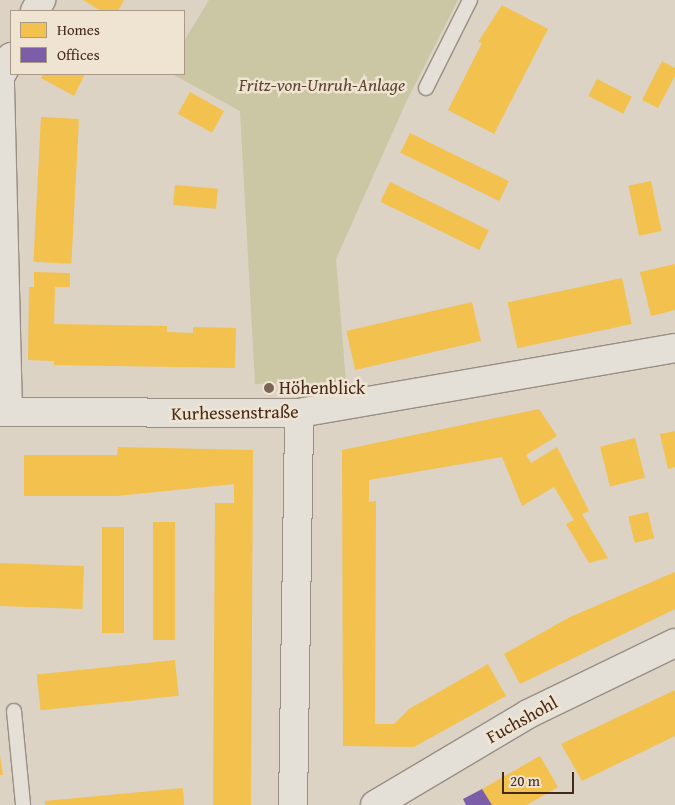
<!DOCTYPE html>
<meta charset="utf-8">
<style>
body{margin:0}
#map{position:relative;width:675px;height:805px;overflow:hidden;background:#dcd3c4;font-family:"Gentium Book Plus",serif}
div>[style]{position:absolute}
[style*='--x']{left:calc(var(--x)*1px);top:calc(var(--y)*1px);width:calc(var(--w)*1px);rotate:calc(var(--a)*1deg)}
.green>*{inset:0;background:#cbc6a4}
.homes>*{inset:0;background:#f2c14e;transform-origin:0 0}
.offices>*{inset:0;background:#7b5ea7}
.roads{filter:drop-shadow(1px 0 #988e84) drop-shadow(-1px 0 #988e84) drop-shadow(0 1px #988e84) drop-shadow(0 -1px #988e84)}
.service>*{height:14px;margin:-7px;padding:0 7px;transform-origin:7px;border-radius:7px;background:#e4e0d8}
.minor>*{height:28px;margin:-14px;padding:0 14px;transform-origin:14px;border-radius:14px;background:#e4e0d8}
.dots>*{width:14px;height:14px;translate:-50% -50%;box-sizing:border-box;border:2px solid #efe4d2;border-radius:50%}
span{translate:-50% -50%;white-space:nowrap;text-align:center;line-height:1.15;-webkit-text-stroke:5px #efe4d2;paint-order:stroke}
.park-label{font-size:18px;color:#5e4530;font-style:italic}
.poi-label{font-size:18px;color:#46281a}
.left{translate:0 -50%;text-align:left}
.street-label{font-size:18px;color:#46281a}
.legend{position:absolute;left:10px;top:10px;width:175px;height:65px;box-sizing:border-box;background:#efe4d2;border:1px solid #ab9988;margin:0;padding:6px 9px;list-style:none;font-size:15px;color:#46281a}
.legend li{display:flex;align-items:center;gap:10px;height:25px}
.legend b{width:25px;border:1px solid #ab9988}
.scale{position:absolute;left:502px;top:772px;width:72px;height:22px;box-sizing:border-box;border:2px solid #46281a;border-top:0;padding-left:6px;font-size:15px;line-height:18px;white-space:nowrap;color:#46281a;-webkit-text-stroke:4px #efe4d2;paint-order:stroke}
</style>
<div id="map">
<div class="green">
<div style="clip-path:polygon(209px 0,458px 0,408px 98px,336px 259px,346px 382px,255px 384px,240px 111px,172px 74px,184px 74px,184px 41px)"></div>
</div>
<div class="homes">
<div style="clip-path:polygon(83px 0,124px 0,118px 11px,101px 11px)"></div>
<div style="clip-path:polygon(502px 5px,548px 29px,494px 134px,448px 110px,482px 43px,478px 42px)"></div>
<div style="clip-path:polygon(662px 61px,675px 68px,675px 76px,658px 108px,642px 100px)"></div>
<div style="clip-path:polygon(43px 74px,85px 74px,74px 96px,41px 78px)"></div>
<div style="left:597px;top:79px;width:39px;height:19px;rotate:27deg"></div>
<div style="left:190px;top:92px;width:39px;height:25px;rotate:29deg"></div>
<div style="left:41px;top:117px;width:38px;height:145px;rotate:3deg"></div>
<div style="left:410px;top:133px;width:110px;height:22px;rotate:26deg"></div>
<div style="left:651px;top:181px;width:51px;height:23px;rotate:78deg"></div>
<div style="left:390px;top:182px;width:110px;height:22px;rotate:26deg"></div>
<div style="left:175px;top:185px;width:43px;height:20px;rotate:5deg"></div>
<div style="clip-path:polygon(675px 264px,675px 310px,651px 316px,640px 272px)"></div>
<div style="clip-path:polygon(34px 272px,70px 273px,70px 287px,55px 287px,54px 324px,167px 326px,167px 332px,193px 333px,193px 327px,236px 328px,235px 368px,54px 365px,54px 361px,28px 360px,29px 287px,34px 287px)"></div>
<div style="left:622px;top:278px;width:47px;height:117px;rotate:78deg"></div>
<div style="left:472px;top:302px;width:40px;height:129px;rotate:77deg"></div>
<div style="clip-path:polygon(539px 409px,557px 436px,526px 455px,531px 463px,557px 447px,589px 511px,582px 514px,608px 558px,589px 563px,566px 524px,574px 520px,554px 487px,522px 506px,502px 457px,369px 480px,369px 502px,376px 501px,375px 724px,394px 724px,409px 709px,488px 664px,506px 696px,414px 747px,343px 746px,342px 450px)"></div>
<div style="clip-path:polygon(675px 431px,675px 467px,668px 469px,660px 434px)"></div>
<div style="left:635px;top:438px;width:41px;height:36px;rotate:76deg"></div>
<div style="clip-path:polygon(118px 447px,253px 450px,251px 805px,213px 805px,215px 503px,234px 503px,234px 484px,117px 496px,24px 496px,24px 455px,117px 455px)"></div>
<div style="left:648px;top:512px;width:27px;height:20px;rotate:77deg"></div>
<div style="left:153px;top:522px;width:22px;height:118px"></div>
<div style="left:102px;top:527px;width:22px;height:106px"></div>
<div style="left:0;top:563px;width:84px;height:43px;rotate:2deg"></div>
<div style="clip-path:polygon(675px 572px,675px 609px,520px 684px,504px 654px,570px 617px)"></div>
<div style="left:175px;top:660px;width:36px;height:139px;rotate:84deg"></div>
<div style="clip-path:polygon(675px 690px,675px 736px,582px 781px,561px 744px)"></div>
<div style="clip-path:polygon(0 756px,3px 775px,0 775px)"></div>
<div style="clip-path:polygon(540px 756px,558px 787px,527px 805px,492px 805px,482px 789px)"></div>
<div style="clip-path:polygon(183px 788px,184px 805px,45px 805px,45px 801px)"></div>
</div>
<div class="offices">
<div style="clip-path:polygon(482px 789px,492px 805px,466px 805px,463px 799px)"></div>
</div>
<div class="roads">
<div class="service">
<div style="--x:426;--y:88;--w:98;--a:-63.4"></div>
<div style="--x:14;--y:711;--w:94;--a:84.5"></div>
</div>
<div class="minor">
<div style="--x:35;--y:11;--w:13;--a:-61"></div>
<div style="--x:0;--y:412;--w:299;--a:0.2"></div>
<div style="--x:299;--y:413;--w:382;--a:-9.8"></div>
<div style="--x:8;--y:412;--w:335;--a:-91.4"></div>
<div style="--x:0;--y:77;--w:23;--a:-61"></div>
<div style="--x:293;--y:805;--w:392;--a:-89.1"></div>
<div style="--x:375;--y:805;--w:178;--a:-30.7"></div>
<div style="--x:528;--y:714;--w:163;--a:-25.8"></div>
</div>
</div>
<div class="dots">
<div style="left:269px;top:388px;background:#7a6456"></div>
</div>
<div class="park-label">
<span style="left:322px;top:85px">Fritz-von-Unruh-Anlage</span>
</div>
<div class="poi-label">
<span class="left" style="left:279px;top:388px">Höhenblick</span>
</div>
<div class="street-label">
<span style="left:235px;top:413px;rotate:-1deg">Kurhessenstraße</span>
<span style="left:522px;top:720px;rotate:-29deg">Fuchshohl</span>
</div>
<ul class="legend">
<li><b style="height:14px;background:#f2c14e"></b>Homes</li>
<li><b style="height:14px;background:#7b5ea7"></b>Offices</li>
</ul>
<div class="scale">20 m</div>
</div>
